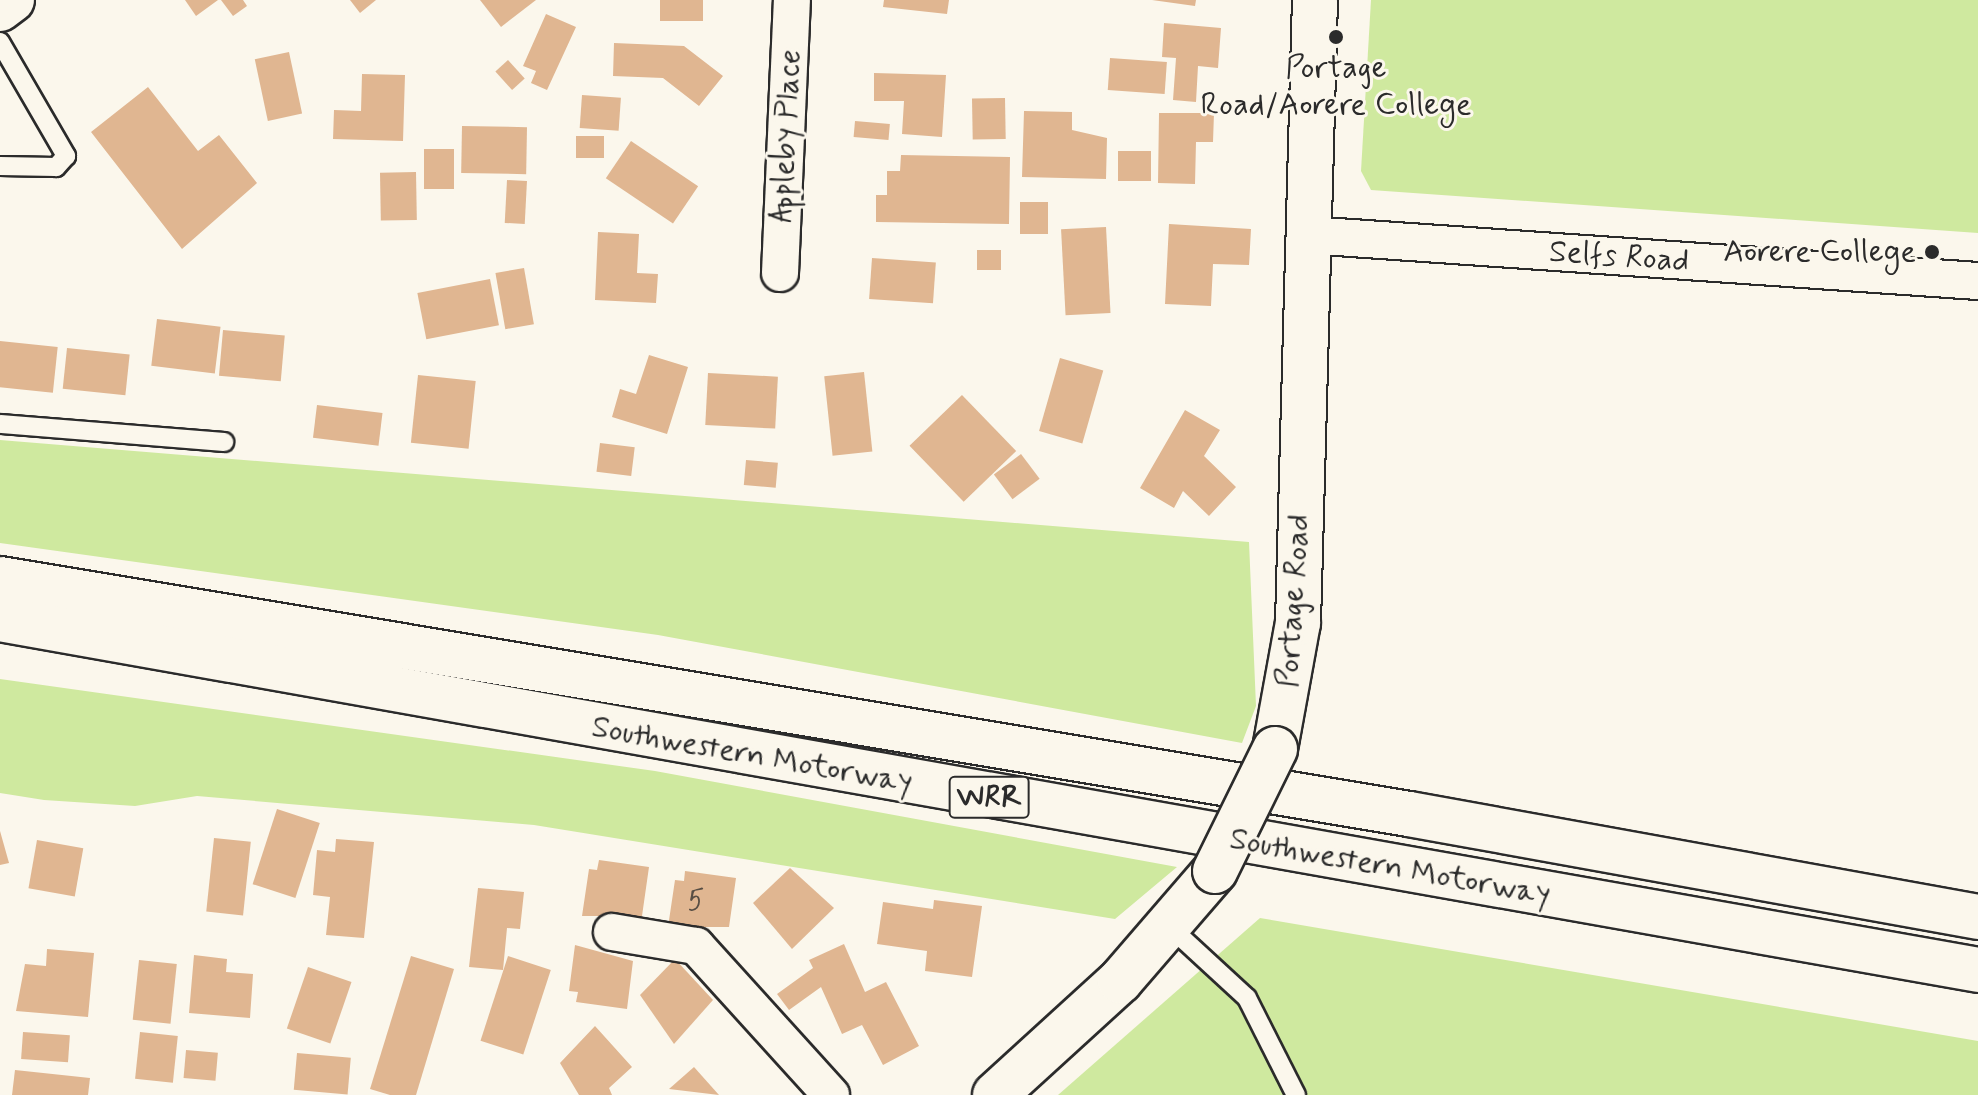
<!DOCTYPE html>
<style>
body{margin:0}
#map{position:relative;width:1978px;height:1095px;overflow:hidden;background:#fbf7ec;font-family:Mynerve,sans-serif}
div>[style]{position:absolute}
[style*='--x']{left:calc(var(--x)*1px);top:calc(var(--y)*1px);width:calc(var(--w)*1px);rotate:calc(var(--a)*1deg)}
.green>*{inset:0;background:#cfe99f}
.building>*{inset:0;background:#e0b691;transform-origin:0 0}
.roads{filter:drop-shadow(2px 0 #2b2b2b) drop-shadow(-2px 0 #2b2b2b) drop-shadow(0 2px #2b2b2b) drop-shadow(0 -2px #2b2b2b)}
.lane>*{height:18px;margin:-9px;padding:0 9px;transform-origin:9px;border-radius:9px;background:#fbf7ec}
.street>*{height:36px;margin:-18px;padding:0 18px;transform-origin:18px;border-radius:18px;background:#fbf7ec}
.secondary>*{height:44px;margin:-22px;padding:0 22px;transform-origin:22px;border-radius:22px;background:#fbf7ec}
.highway>*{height:44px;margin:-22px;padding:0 22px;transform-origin:22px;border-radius:22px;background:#fbf7ec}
.bridges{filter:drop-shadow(2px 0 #2b2b2b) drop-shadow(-2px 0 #2b2b2b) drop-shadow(0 2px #2b2b2b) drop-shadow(0 -2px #2b2b2b)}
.secondary-bridge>*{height:44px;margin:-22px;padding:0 22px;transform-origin:22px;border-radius:22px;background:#fbf7ec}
.dots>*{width:22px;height:22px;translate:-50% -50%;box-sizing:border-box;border:4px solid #fbf7ec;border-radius:50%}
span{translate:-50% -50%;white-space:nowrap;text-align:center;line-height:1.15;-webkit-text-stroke:6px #fbf7ec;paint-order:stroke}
.number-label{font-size:28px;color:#584e44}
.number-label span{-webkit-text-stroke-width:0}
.shield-label span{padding:2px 6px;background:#fbf7ec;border:2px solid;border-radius:6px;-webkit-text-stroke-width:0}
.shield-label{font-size:30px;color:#2b2b2b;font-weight:700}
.poi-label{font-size:32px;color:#2b2b2b}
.right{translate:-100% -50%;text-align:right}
.street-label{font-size:32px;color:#2b2b2b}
</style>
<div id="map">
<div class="green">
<div style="clip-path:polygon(1371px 0,1978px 0,1978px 233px,1371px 190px,1361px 171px)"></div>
<div style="clip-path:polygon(0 440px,1249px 542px,1256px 706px,1242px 743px,658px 635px,0 543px)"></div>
<div style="clip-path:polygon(0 679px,655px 771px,1177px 867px,1115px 919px,534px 825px,197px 796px,135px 806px,44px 800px,0 793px)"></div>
<div style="clip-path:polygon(1260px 918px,1978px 1041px,1978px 1095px,1058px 1095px)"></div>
</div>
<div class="building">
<div style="clip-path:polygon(185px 0,218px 0,196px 16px)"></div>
<div style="clip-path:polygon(221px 0,243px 0,247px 6px,233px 16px)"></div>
<div style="clip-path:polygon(350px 0,376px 0,360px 13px)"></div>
<div style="clip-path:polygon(480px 0,536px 0,501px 27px)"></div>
<div style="left:660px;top:0;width:43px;height:21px"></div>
<div style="clip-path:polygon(884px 0,949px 0,947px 14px,883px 7px)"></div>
<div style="clip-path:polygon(1152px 0,1196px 0,1195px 6px)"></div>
<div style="clip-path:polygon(546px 14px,576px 27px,547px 90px,531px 83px,536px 71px,523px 66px)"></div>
<div style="clip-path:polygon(1164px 23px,1221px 28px,1218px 68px,1198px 66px,1196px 102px,1173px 100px,1176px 58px,1162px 57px)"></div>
<div style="clip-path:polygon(614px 43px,684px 46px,723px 76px,699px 106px,663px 78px,613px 76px)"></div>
<div style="left:289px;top:52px;width:63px;height:35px;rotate:78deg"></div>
<div style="left:1110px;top:58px;width:57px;height:32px;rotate:4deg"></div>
<div style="left:508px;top:60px;width:25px;height:17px;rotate:48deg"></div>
<div style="clip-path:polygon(874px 73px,946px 75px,942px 137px,902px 134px,904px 101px,874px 101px)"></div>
<div style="clip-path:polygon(362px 74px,405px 75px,403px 141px,333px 139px,334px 110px,361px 111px)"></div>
<div style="clip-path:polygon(148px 87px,198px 151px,219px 135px,257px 183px,182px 249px,91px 132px)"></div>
<div style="left:582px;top:95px;width:39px;height:33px;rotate:4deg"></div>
<div style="left:1005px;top:98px;width:41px;height:33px;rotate:89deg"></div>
<div style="clip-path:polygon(1024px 111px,1072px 112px,1072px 130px,1107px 138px,1106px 179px,1022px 177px)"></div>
<div style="clip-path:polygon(1159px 113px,1214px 113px,1213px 142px,1196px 142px,1195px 184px,1158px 183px)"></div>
<div style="left:855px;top:121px;width:35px;height:16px;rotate:5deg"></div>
<div style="left:462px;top:126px;width:65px;height:47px;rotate:1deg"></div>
<div style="left:576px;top:136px;width:28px;height:22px"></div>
<div style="left:631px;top:141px;width:81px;height:45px;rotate:34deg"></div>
<div style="left:424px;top:149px;width:30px;height:40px"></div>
<div style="left:1118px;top:151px;width:33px;height:30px"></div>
<div style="clip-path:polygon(901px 155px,1010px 157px,1009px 224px,876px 222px,876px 195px,887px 195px,887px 171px,900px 171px)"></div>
<div style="left:416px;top:172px;width:48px;height:36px;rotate:89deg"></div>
<div style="left:507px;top:180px;width:20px;height:43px;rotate:3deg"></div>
<div style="left:1020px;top:202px;width:28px;height:32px"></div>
<div style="clip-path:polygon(1169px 224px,1251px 229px,1249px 265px,1213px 264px,1211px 306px,1165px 304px)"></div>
<div style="left:1106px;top:227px;width:86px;height:45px;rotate:87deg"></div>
<div style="clip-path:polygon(598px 232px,639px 234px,637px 273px,658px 274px,656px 303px,595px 300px)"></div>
<div style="left:977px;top:250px;width:24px;height:20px"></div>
<div style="left:872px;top:258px;width:64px;height:41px;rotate:4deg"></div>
<div style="left:524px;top:268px;width:57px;height:29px;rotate:80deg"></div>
<div style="left:490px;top:279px;width:47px;height:74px;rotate:79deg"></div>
<div style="left:157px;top:319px;width:64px;height:47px;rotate:7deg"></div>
<div style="left:223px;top:330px;width:62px;height:46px;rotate:5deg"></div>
<div style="left:0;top:341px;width:58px;height:46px;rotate:6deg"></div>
<div style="left:67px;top:348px;width:63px;height:41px;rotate:6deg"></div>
<div style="clip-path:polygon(649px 355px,688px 367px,667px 434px,612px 417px,620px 389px,636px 394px)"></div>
<div style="left:1060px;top:358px;width:45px;height:76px;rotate:16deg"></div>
<div style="left:864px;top:372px;width:80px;height:40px;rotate:84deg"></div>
<div style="left:708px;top:373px;width:70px;height:52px;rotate:3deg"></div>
<div style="left:418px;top:375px;width:58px;height:68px;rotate:6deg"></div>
<div style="left:962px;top:395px;width:78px;height:73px;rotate:46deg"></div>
<div style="left:317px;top:405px;width:66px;height:33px;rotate:7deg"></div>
<div style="clip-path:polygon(1185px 410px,1220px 430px,1204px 456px,1236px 487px,1209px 516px,1183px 491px,1174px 508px,1140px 488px)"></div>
<div style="left:600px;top:443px;width:35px;height:29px;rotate:7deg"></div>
<div style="left:1021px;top:454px;width:31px;height:34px;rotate:53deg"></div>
<div style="left:746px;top:460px;width:32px;height:25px;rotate:5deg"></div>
<div style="left:277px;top:809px;width:45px;height:79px;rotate:18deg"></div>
<div style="clip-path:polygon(0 831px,9px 863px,0 865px)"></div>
<div style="left:214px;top:838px;width:37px;height:74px;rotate:6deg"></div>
<div style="clip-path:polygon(336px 839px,374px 842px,364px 938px,326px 935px,330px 897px,313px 895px,317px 850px,335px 852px)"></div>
<div style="left:37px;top:840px;width:47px;height:49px;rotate:10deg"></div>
<div style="clip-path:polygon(599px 860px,649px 867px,642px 916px,582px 916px,589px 869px,597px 870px)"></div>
<div style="clip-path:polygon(790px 868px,834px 908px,792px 949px,753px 903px)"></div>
<div style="clip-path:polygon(685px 871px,736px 878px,729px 927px,668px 927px,675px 880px,684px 881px)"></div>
<div style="clip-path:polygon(478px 888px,524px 892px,520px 929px,507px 928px,503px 970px,469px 967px)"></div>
<div style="clip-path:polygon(934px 900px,982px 906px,972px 977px,925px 971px,927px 951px,877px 944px,883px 902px,933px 909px)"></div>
<div style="clip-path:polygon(844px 944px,865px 992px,886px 982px,919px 1046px,883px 1065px,862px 1025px,842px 1034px,821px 987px,789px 1010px,777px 994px,813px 968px,809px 960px)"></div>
<div style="clip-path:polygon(575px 945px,633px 961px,627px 1009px,576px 1002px,578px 992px,569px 991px)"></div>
<div style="clip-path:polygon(47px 949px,94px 953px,88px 1017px,16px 1011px,25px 964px,46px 966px)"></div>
<div style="clip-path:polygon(194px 955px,227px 959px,226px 972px,253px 974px,250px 1018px,189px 1013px)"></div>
<div style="clip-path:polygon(411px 956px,454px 969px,416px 1095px,390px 1095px,370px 1089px)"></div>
<div style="left:508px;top:956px;width:45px;height:89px;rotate:18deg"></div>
<div style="clip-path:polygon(675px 959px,713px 1000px,674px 1044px,640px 995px)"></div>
<div style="left:139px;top:960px;width:38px;height:60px;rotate:6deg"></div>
<div style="left:308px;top:967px;width:46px;height:65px;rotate:19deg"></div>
<div style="clip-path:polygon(595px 1026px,632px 1067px,609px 1088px,612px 1095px,579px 1095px,560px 1063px)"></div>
<div style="left:23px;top:1032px;width:47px;height:27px;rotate:4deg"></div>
<div style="left:140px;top:1032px;width:38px;height:47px;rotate:6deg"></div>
<div style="left:186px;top:1050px;width:32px;height:28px;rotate:5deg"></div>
<div style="left:297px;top:1053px;width:54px;height:37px;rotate:5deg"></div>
<div style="clip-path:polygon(694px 1067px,719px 1095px,669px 1089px)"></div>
<div style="clip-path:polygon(15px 1070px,90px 1078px,88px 1095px,12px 1095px)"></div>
</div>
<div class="roads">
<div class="lane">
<div style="--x:0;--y:42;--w:132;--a:59.9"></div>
<div style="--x:66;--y:156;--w:15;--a:132"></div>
<div style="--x:56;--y:167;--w:56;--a:-179"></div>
<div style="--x:0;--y:424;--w:225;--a:4.6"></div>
<div style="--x:1171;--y:928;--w:103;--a:42.6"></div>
<div style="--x:1247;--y:998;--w:109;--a:63.2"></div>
</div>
<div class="street">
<div style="--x:1308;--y:235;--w:672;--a:3.93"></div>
<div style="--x:780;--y:273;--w:273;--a:-87.5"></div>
<div style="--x:612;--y:932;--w:85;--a:9.5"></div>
<div style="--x:696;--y:946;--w:201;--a:47.8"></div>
</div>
<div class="secondary">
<div style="--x:0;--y:9;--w:15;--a:-37"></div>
<div style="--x:1275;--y:749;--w:128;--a:-79.7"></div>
<div style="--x:1298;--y:623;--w:623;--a:-88.44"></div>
<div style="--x:995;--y:1095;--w:169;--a:-42.4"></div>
<div style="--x:1120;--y:981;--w:145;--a:-49.2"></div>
</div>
<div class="highway">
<div style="--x:0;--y:579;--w:1428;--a:9.47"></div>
<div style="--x:1409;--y:814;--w:578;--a:10.26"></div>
<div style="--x:0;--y:619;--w:2009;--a:10.06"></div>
</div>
</div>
<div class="bridges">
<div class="secondary-bridge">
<div style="--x:1215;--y:871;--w:136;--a:-63.8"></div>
</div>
</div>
<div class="dots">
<div style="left:1336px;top:37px;background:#2b2b2b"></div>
<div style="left:1932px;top:252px;background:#2b2b2b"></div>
</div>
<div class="number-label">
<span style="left:696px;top:902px">5</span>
</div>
<div class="shield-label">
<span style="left:989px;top:797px">WRR</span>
</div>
<div class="poi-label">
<span style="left:1336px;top:87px">Portage<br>Road/Aorere College</span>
<span class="right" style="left:1916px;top:252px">Aorere College</span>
</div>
<div class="street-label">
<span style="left:786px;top:136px;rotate:-87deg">Appleby Place</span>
<span style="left:1619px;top:257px;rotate:4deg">Selfs Road</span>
<span style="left:1294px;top:601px;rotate:-86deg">Portage Road</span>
<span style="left:752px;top:755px;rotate:10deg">Southwestern Motorway</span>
<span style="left:1390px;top:867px;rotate:10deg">Southwestern Motorway</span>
</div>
</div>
